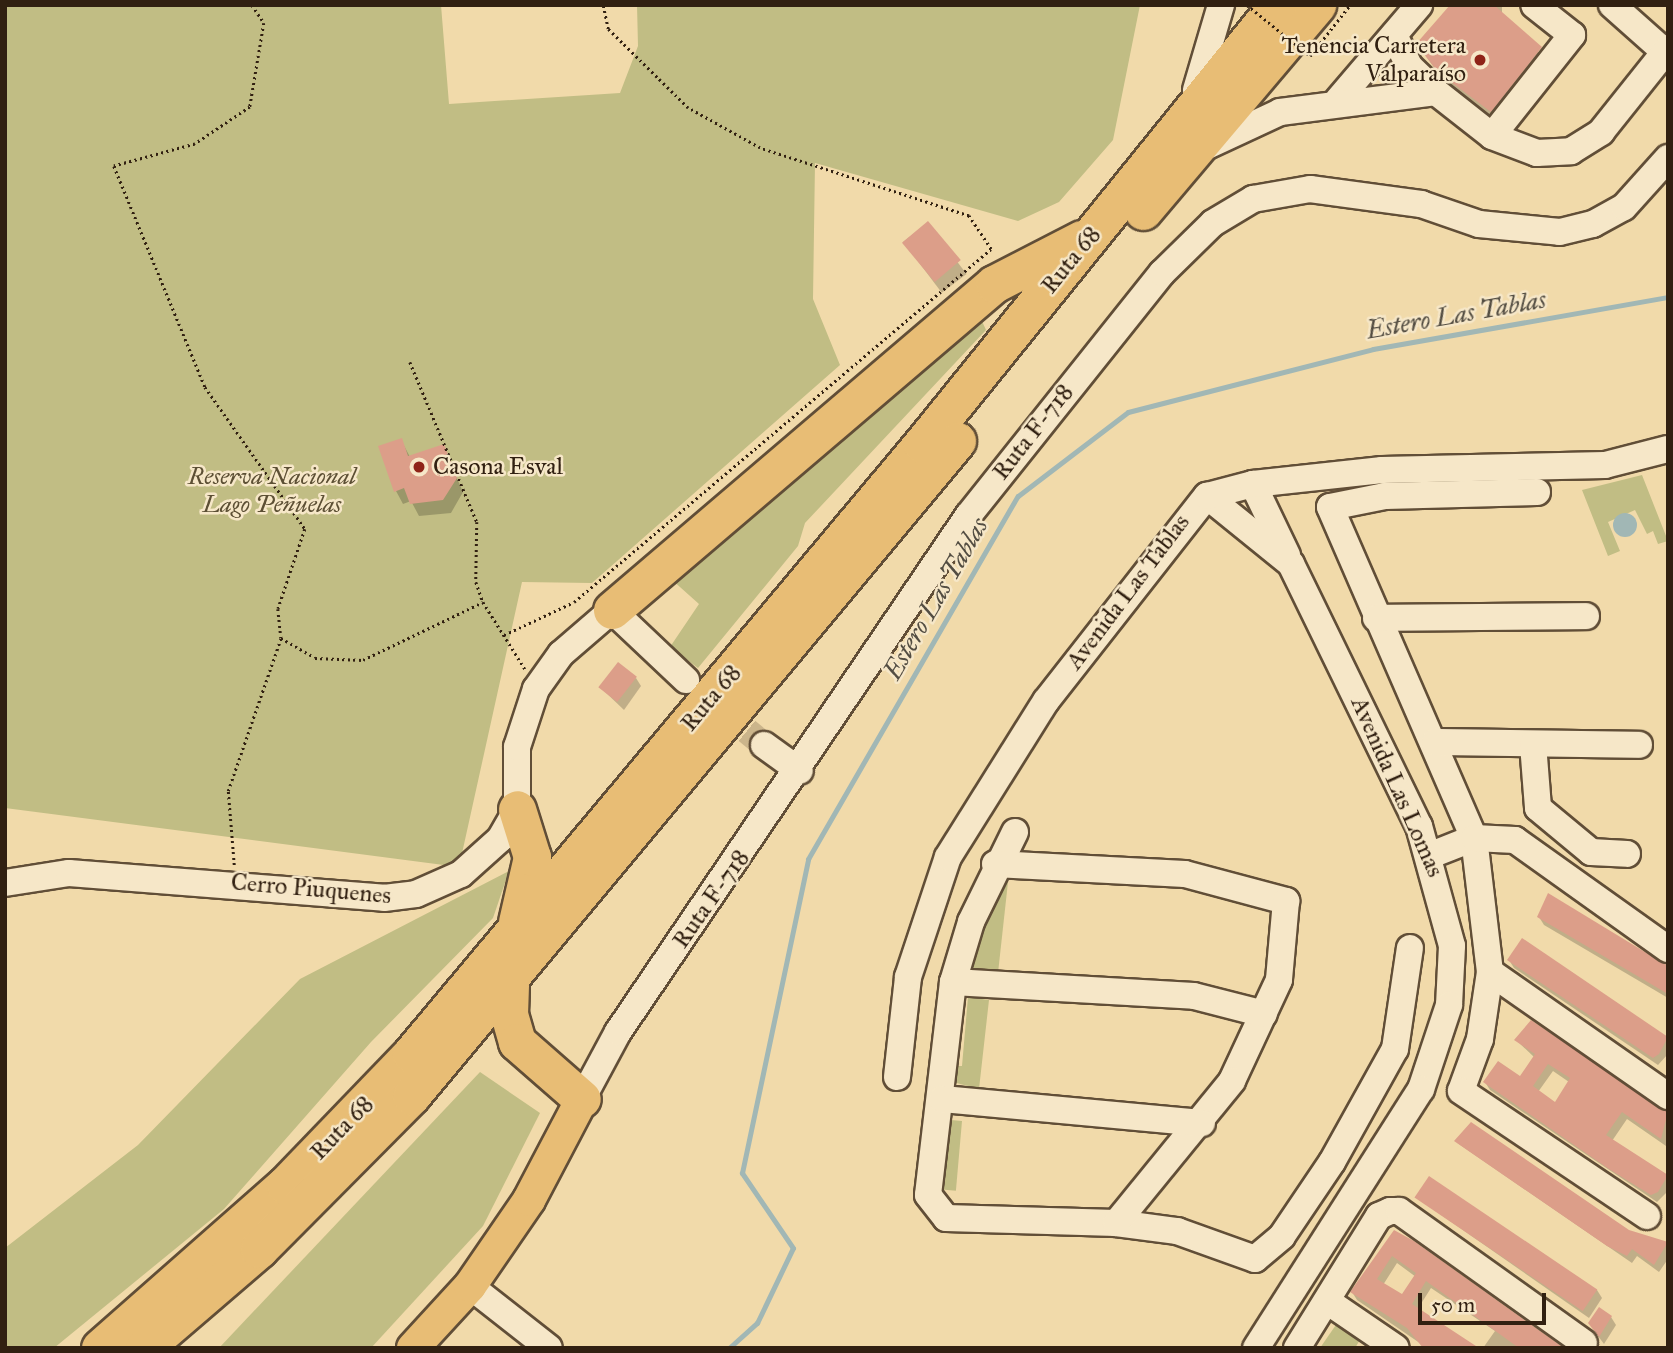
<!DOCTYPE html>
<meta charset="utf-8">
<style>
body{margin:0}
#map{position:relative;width:1673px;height:1353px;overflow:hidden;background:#f1daaa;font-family:"IM FELL Great Primer",serif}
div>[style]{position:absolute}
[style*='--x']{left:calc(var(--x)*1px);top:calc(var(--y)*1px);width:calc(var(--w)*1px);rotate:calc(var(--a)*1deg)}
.green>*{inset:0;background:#c1bd84;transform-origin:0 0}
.water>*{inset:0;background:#a1b7b5}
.round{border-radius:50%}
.shadow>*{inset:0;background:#0003;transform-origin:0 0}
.stream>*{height:5px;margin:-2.5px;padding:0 2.5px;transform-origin:2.5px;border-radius:2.5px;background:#a1b7b5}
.building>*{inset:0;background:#dc9e89;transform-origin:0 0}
.minor-tunnel>*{height:26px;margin-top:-13px;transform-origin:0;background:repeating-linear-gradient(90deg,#cbb58b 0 26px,transparent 0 39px)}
.path>*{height:2.5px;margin-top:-1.25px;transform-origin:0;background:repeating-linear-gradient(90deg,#312011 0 2px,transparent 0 5.5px)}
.roads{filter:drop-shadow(2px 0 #614e37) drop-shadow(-2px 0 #614e37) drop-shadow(0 2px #614e37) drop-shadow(0 -2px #614e37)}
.minor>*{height:26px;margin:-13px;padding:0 13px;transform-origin:13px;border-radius:13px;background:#f6e7c8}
.major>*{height:32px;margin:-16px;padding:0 16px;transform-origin:16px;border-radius:16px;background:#e8bd75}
.highway>*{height:37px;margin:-18.5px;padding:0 18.5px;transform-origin:18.5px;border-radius:18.5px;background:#e8bd75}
.path-bridge>*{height:2.5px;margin-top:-1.25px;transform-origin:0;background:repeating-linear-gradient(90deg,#312011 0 2px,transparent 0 5.5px)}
.dots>*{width:19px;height:19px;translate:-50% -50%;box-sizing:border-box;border:4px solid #f6e7c8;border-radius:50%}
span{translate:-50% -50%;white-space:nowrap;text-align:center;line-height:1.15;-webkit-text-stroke:5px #f6e7c8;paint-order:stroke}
.poi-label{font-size:24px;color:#312011}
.right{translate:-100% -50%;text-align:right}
.left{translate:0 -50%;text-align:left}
.street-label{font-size:24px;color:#312011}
.park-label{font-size:24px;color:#5c4f34;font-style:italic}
.water-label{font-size:26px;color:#534d42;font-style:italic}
.frame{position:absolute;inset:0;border:7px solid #312011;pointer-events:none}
.scale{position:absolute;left:1418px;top:1293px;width:128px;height:32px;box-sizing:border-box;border:4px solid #312011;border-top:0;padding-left:9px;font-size:21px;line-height:24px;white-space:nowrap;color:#312011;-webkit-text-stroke:5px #f6e7c8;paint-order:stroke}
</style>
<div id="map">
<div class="green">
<div style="clip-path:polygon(5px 5px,441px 5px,449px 104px,620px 93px,638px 46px,637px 5px,1140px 5px,1113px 140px,1059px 202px,1018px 221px,815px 163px,813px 299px,840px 365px,592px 583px,522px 582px,459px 867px,5px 808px)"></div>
<div style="clip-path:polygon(981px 319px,986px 330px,805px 523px,798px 546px,698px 668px,670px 647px,699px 604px,671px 579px)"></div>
<div style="clip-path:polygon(1642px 475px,1668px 541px,1658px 544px,1653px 531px,1647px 534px,1635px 510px,1608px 522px,1620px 551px,1608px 556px,1582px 490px)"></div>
<div style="clip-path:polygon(509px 871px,493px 918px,371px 1042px,224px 1209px,54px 1348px,5px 1348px,5px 1248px,138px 1145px,300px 979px)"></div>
<div style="clip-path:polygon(1008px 882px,998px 973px,971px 970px,968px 963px,1000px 885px)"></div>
<div style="clip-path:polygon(968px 997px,989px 1000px,979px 1089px,953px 1082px,955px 1066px,962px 1066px)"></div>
<div style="clip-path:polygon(480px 1072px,540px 1113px,483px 1226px,371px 1348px,219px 1348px)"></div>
<div style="left:962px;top:1121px;width:70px;height:14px;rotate:95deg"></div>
<div style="clip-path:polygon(1340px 1319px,1363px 1335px,1355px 1348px,1320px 1348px)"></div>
</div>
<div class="water">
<div class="round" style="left:1613px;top:513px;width:24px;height:24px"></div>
</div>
<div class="shadow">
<div style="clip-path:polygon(1452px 5px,1502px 5px,1502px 14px,1551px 66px,1501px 128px,1450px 90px,1418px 45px)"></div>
<div style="left:928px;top:223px;width:64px;height:31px;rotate:53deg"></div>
<div style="clip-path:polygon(401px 440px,410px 457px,443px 446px,463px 492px,451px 513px,419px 516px,411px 501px,403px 504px,396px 491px)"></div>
<div style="clip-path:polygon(636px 678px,641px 686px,624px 710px,601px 688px)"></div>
<div style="clip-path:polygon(1539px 917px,1668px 966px,1668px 998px,1544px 925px)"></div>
<div style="clip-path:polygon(1522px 941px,1668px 1039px,1668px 1054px,1658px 1065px,1514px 968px,1509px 960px)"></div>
<div style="clip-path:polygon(evenodd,1532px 1023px,1668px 1114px,1666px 1146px,1627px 1119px,1612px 1141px,1668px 1177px,1668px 1191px,1657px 1202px,1490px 1090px,1485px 1082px,1521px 1078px,1534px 1057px,1516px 1040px,1532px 1023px,1553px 1071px,1569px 1082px,1555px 1104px,1538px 1092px,1553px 1071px)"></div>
<div style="clip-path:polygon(1456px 1142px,1628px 1232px,1668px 1245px,1668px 1259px,1659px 1272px,1637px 1256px,1632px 1263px)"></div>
<div style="clip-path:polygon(1417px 1198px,1597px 1290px,1602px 1298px,1589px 1318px)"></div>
<div style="clip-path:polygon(evenodd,1394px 1232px,1560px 1348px,1483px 1348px,1495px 1331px,1431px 1288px,1417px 1310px,1427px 1348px,1357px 1300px,1352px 1292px,1394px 1232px,1397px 1263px,1416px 1277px,1402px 1296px,1383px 1285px,1397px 1263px)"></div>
<div style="clip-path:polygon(1611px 1317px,1616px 1325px,1604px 1344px,1595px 1332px)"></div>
</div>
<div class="stream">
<div style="--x:729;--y:1348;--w:38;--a:-42"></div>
<div style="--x:757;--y:1323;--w:83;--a:-64.4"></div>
<div style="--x:793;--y:1248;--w:91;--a:-124.2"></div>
<div style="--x:742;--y:1173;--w:321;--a:-78.1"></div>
<div style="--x:808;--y:859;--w:419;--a:-60"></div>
<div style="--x:1018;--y:496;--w:138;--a:-37.4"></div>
<div style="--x:1128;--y:412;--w:253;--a:-14.4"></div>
<div style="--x:1373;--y:349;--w:300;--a:-10"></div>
</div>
<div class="building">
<div style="clip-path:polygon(1450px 5px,1494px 5px,1542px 47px,1491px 112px,1438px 72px,1416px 44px)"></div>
<div style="left:928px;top:221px;width:51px;height:34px;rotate:50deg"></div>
<div style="clip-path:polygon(402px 438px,408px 456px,444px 444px,457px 478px,443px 500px,410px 504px,404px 488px,394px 492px,378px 446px)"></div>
<div style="left:618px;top:662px;width:24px;height:32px;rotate:38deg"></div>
<div style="clip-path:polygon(1548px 893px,1668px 966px,1668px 994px,1537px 917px)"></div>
<div style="clip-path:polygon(1522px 938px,1668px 1037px,1659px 1054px,1653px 1058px,1507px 960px)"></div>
<div style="clip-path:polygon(evenodd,1531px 1020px,1668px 1112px,1661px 1139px,1622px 1112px,1606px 1135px,1668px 1175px,1658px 1192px,1651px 1195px,1609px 1169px,1483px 1082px,1498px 1061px,1520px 1076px,1535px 1054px,1514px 1040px,1531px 1020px,1548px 1064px,1570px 1078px,1555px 1102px,1533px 1086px,1548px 1064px)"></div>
<div style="clip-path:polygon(1471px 1122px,1629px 1230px,1668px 1242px,1654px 1265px,1632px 1249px,1627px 1256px,1607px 1246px,1454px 1141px)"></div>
<div style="left:1429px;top:1176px;width:203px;height:26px;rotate:34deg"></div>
<div style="clip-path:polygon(evenodd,1394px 1230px,1414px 1241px,1564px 1348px,1519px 1348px,1426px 1281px,1412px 1304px,1479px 1348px,1423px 1348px,1407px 1328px,1350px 1292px,1394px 1230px,1392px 1256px,1416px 1273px,1402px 1294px,1377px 1279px,1392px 1256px)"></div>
<div style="clip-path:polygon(1599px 1307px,1612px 1316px,1599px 1337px,1588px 1323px)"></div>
</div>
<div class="minor-tunnel">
<div style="--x:717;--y:706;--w:61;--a:39.7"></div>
</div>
<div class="path">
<div style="--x:252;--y:5;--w:22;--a:56"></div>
<div style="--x:264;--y:23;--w:85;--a:99.5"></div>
<div style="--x:250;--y:107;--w:66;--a:146.1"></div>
<div style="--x:195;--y:144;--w:84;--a:164.8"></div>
<div style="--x:114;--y:166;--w:239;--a:67.6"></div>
<div style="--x:205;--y:387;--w:174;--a:54.8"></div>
<div style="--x:305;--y:529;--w:84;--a:108.6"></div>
<div style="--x:278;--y:609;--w:29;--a:84"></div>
<div style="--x:410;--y:362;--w:173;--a:67.3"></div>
<div style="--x:477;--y:522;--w:60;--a:91"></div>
<div style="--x:476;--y:582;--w:21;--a:71"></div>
<div style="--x:504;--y:635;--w:77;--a:-25.2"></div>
<div style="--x:574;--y:602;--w:546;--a:-40.25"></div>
<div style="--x:991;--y:249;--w:40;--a:-124"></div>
<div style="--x:969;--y:216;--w:220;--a:-162"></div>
<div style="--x:760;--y:148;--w:82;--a:-150.9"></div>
<div style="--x:688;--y:108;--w:112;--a:-135.4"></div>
<div style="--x:608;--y:29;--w:25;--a:-102"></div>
<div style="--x:234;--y:865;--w:74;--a:-94.6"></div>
<div style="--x:228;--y:791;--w:162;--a:-70.9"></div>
<div style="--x:281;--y:638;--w:39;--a:30"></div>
<div style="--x:315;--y:658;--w:48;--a:2.4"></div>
<div style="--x:363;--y:660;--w:133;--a:-25.8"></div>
<div style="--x:483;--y:602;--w:79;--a:57.9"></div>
</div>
<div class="roads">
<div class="minor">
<div style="--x:1612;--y:5;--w:71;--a:41.6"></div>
<div style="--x:1394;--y:35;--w:34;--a:64"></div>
<div style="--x:1409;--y:66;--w:37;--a:44"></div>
<div style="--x:1196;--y:90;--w:89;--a:-73.6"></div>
<div style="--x:1338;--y:100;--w:125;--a:-49.5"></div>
<div style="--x:1492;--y:136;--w:129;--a:-51.6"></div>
<div style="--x:1572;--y:35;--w:48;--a:-141.7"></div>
<div style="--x:1205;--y:147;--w:83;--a:-25"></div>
<div style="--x:1280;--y:112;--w:157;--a:-7.3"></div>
<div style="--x:1436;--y:92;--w:71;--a:38.2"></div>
<div style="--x:1492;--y:136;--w:48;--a:20.7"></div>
<div style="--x:1537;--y:153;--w:34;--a:-3"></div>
<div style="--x:1571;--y:151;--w:36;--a:-32"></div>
<div style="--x:1601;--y:132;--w:107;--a:-51.4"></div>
<div style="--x:1253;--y:484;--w:79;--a:64.4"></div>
<div style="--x:1537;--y:492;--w:152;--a:178.5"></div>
<div style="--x:1385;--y:496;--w:56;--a:168.7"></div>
<div style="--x:1330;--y:507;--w:361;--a:66.5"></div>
<div style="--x:1474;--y:838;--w:135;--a:83.2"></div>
<div style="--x:1490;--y:972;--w:68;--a:98.5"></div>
<div style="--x:1480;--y:1039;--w:55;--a:110.1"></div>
<div style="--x:1461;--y:1091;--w:224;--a:33.9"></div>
<div style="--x:1207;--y:496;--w:108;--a:39"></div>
<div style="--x:1291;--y:564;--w:292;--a:64"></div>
<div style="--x:1419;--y:826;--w:124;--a:74.6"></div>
<div style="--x:1452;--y:946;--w:59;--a:92.9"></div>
<div style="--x:1449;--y:1005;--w:89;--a:108.4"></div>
<div style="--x:1421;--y:1089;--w:307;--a:122.5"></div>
<div style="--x:1376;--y:618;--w:210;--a:-0.5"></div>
<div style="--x:1435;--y:742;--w:204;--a:0.8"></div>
<div style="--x:1533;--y:744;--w:64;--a:85.5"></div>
<div style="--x:1538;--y:808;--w:69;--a:39.7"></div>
<div style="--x:1591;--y:852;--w:36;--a:3"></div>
<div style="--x:764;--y:745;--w:44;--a:35.8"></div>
<div style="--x:1015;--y:832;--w:100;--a:116.1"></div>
<div style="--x:971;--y:922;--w:63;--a:106.7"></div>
<div style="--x:953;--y:982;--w:214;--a:96.7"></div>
<div style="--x:928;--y:1195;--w:29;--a:52"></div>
<div style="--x:946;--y:1218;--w:170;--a:1.7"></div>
<div style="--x:1116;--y:1223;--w:62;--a:7.5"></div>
<div style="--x:1177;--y:1231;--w:83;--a:19.7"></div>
<div style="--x:1255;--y:1259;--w:35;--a:-40"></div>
<div style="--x:1282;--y:1236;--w:89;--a:-56"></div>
<div style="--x:1332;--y:1162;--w:129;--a:-60.9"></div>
<div style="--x:1395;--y:1049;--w:102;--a:-81.6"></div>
<div style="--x:1431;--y:855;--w:46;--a:-21.6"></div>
<div style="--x:1474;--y:838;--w:41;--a:2.8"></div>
<div style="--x:1515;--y:840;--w:188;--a:35.5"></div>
<div style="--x:995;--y:864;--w:190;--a:3"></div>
<div style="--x:1185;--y:874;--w:105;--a:15"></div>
<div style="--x:1286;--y:901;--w:79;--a:95.1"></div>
<div style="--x:1279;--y:980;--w:111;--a:115"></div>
<div style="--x:1232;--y:1081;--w:183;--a:129.2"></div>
<div style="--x:5;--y:883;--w:65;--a:-8.9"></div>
<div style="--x:69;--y:873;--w:316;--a:4.5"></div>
<div style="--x:384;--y:898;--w:32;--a:-7"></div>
<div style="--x:416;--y:894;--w:49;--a:-24"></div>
<div style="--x:461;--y:874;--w:52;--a:-41.9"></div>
<div style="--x:500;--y:839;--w:34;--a:-60"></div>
<div style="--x:517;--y:809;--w:62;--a:-90"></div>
<div style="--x:517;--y:747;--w:61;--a:-71.9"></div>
<div style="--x:536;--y:689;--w:43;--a:-54.5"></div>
<div style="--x:561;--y:654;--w:67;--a:-40.8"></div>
<div style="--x:612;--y:610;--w:102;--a:43.4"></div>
<div style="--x:1490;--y:972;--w:217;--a:34.9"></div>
<div style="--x:953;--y:982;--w:241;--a:3.3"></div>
<div style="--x:1194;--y:996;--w:72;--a:14.4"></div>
<div style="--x:897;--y:1077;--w:101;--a:-83.7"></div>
<div style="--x:908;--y:977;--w:126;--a:-71.6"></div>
<div style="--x:948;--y:857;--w:184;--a:-57.9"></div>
<div style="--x:1046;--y:701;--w:261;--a:-51.9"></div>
<div style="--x:1207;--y:496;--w:48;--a:-14.6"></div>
<div style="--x:1253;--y:484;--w:130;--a:-6.2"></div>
<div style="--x:1382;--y:470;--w:223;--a:-1.3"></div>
<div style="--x:1605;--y:465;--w:65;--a:-14.3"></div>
<div style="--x:582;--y:1099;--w:76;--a:-61.8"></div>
<div style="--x:618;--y:1032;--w:624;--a:-55.85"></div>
<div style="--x:968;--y:516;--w:311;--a:-51.4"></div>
<div style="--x:1162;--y:273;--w:71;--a:-44.4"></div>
<div style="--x:1213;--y:223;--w:47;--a:-31"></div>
<div style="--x:1253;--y:199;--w:58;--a:-10"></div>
<div style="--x:1310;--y:189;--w:112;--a:7.7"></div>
<div style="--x:1421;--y:204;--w:61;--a:19"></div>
<div style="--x:1479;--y:224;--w:81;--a:5.6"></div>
<div style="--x:1560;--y:232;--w:34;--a:-14"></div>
<div style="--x:1593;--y:224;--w:35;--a:-29"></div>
<div style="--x:1624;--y:207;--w:66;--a:-48.1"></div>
<div style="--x:942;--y:1099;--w:261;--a:5.3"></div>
<div style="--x:470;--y:1286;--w:100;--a:38.1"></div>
<div style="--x:1327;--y:1301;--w:83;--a:34.3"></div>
<div style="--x:1297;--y:1348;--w:155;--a:-58.2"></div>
<div style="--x:1379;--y:1216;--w:12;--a:-24"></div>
<div style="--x:1390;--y:1211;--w:9;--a:0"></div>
<div style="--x:1399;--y:1211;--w:227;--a:35.5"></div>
</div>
<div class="major">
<div style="--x:413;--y:1348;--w:84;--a:-47.4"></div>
<div style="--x:470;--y:1286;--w:104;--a:-55.5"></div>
<div style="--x:529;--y:1200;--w:114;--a:-62.3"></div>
</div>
<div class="highway">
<div style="--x:1143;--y:211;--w:270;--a:-49.8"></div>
<div style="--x:612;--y:610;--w:502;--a:-40.48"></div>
<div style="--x:994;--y:284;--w:98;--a:-27.3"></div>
<div style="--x:517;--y:922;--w:67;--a:-77"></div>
<div style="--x:532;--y:857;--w:50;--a:-107.4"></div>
<div style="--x:510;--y:985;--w:29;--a:92"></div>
<div style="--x:509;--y:1014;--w:29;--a:74"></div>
<div style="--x:517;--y:1042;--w:86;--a:41.2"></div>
<div style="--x:100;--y:1348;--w:247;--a:-41.4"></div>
<div style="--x:285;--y:1185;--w:182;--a:-46.1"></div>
<div style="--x:411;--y:1054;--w:796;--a:-50.05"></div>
<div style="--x:922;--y:444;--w:565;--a:-51.04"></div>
<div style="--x:144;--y:1348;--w:152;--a:-40.7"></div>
<div style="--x:259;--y:1249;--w:216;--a:-45.2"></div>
<div style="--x:411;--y:1096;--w:853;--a:-50.19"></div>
</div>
</div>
<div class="path-bridge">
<div style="--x:1247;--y:5;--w:81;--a:39"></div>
<div style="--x:1310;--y:56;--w:65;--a:-51.9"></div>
</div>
<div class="dots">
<div style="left:1480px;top:60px;background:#8f2418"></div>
<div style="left:419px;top:467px;background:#8f2418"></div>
</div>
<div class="poi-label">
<span class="right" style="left:1466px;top:60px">Tenencia Carretera<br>Valparaíso</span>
<span class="left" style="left:433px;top:467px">Casona Esval</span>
</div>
<div class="street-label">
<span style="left:1071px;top:260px;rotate:-51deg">Ruta 68</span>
<span style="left:1033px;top:432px;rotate:-52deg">Ruta F-718</span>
<span style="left:1128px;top:592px;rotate:-53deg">Avenida Las Tablas</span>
<span style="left:711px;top:698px;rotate:-50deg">Ruta 68</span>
<span style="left:1397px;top:787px;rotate:66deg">Avenida Las Lomas</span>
<span style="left:311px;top:889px;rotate:5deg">Cerro Piuquenes</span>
<span style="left:711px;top:899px;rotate:-55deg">Ruta F-718</span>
<span style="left:342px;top:1128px;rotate:-46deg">Ruta 68</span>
</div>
<div class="park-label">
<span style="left:272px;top:491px">Reserva Nacional<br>Lago Peñuelas</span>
</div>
<div class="water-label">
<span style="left:1456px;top:315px;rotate:-10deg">Estero Las Tablas</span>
<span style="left:936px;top:599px;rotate:-60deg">Estero Las Tablas</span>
</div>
<div class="frame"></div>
<div class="scale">50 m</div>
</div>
